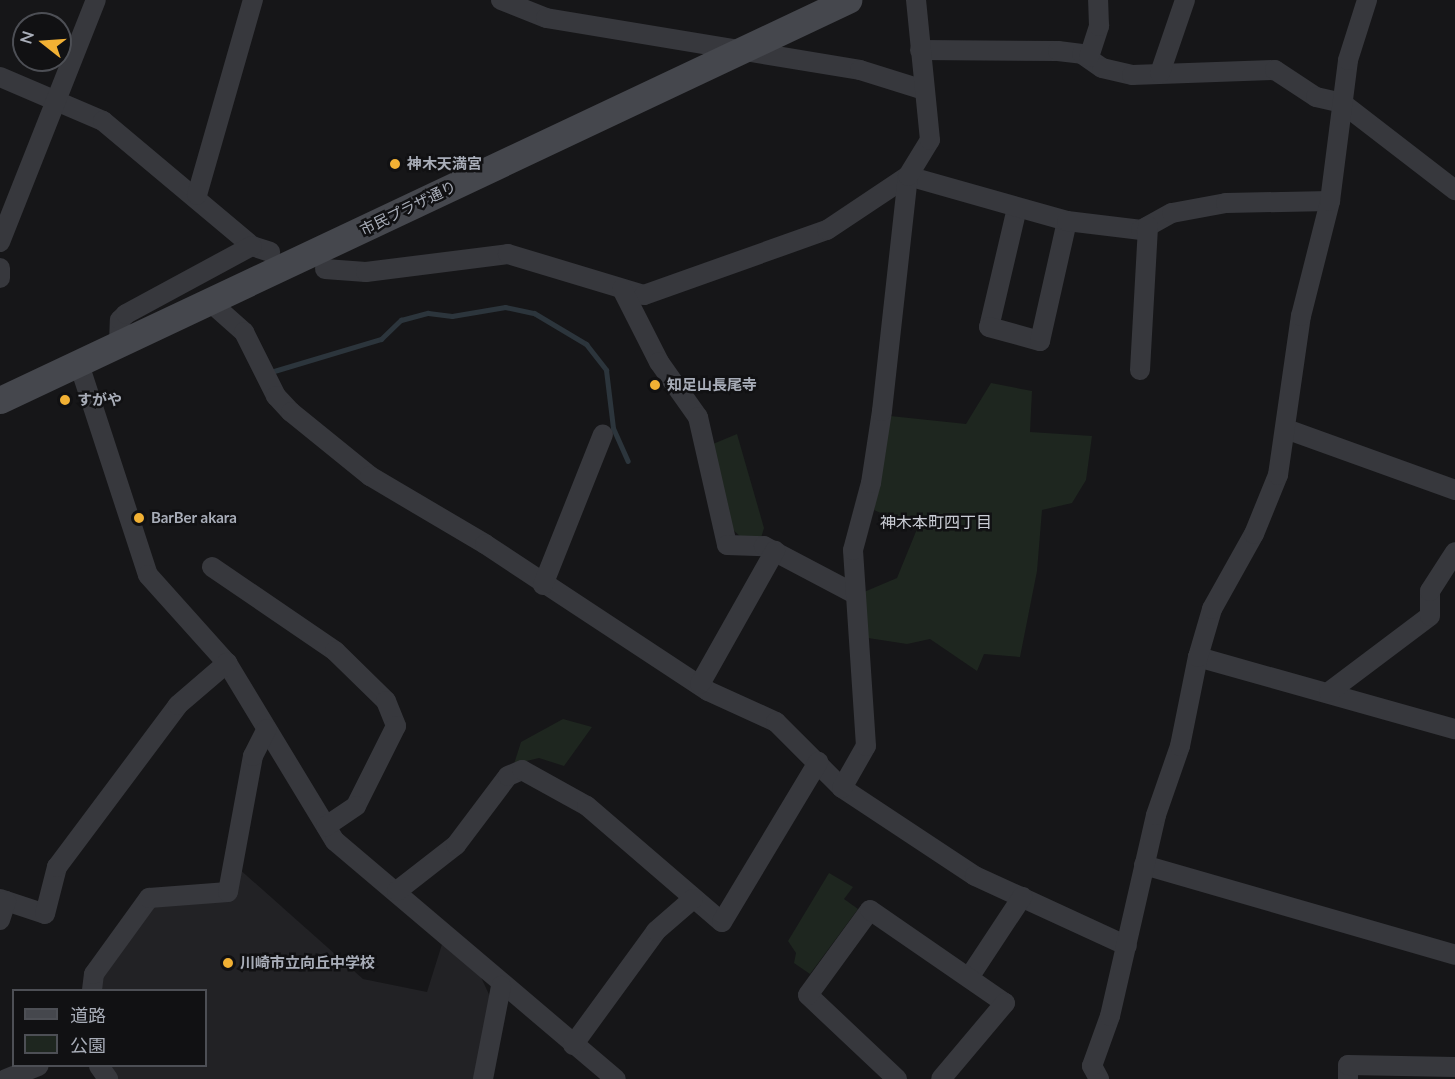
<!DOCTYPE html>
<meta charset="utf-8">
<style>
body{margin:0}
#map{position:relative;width:1455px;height:1079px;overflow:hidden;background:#161618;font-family:Lato,"Noto Sans JP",sans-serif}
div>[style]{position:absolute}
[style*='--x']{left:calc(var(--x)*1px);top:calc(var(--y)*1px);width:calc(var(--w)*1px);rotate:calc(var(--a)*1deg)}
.built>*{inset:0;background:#222225}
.green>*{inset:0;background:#1e261f}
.stream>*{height:5px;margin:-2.5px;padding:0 2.5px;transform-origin:2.5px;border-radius:2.5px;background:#2c353c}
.street>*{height:20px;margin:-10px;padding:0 10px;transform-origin:10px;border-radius:10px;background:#37383d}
.secondary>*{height:27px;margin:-13.5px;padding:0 13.5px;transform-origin:13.5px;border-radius:13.5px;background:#45474d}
.dots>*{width:16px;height:16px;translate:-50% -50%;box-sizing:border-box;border:3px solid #111113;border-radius:50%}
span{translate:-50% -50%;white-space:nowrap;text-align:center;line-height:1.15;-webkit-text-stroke:5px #111113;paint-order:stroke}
.poi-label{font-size:15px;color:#a8adb8;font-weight:700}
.left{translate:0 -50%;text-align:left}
.street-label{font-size:15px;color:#a8adb8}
.neighbourhood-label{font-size:16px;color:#c9ccd4}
.legend{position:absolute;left:12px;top:989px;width:195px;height:78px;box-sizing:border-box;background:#111113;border:2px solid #4d4f55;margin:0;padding:8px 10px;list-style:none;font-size:18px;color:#a8adb8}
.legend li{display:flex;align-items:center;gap:12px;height:30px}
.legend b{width:30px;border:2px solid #4d4f55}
.north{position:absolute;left:12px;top:12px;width:60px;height:60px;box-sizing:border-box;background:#111113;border:2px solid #4d4f55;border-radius:50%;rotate:287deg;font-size:16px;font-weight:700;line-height:24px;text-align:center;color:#a8adb8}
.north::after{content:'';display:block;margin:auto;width:21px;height:27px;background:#f2b134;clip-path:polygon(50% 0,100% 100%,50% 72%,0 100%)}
</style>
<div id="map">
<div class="built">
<div style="clip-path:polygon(237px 867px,363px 979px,427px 992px,443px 941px,479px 973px,493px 1003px,474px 1079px,116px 1079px,107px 1066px,206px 1066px,206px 990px,98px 990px,100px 977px,151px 906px,232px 900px)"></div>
</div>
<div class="green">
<div style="clip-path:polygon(991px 383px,1032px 391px,1030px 432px,1092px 436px,1086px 480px,1072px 503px,1042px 510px,1037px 571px,1020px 657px,984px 654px,977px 671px,930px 639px,907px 644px,868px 638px,864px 592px,897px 578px,917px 529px,874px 510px,890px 416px,966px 424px)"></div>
<div style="clip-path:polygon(737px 434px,764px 528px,761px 538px,743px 539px,731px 528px,713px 444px)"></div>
<div style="clip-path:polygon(563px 719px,592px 727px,564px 766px,539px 758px,514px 764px,521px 742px)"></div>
<div style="clip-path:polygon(829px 873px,853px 887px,844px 899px,858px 909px,810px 974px,794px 963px,796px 953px,788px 941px)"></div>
</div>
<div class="stream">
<div style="--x:274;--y:371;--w:112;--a:-16.7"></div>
<div style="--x:381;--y:339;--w:28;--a:-44"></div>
<div style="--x:401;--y:320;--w:28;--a:-15"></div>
<div style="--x:428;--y:313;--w:24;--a:7"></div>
<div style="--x:452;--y:316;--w:54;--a:-9.6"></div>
<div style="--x:505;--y:307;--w:30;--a:12"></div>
<div style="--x:534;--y:313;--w:61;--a:30.8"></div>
<div style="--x:586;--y:344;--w:33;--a:52"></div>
<div style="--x:606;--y:370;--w:58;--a:83.1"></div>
<div style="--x:613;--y:428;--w:36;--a:66"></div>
</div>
<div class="street">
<div style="--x:501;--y:0;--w:48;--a:21.8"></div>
<div style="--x:546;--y:18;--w:318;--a:9.4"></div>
<div style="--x:860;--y:70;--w:67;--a:17.4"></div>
<div style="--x:920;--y:50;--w:138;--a:0.4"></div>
<div style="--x:1058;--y:51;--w:24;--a:7"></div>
<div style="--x:1082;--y:54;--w:24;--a:35"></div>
<div style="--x:1102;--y:68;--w:31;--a:13"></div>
<div style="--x:1132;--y:75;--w:143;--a:-2"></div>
<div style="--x:1275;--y:70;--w:49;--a:33.4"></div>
<div style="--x:1316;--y:97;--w:27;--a:13"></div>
<div style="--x:1342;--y:103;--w:143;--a:37.6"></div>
<div style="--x:1089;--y:57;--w:33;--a:-72"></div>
<div style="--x:1099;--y:26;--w:26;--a:-92"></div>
<div style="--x:1160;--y:73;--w:77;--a:-71.1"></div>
<div style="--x:0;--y:77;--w:112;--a:23.1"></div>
<div style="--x:103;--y:121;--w:194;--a:40"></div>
<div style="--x:252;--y:246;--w:19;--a:18"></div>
<div style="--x:197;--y:195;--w:203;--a:-74"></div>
<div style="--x:1017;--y:208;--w:122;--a:103.2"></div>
<div style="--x:989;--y:327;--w:53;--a:15.4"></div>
<div style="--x:1040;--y:341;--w:123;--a:-77.3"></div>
<div style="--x:0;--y:242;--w:260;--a:-68.4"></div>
<div style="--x:0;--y:268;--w:10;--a:90"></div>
<div style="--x:325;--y:269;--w:41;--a:4.2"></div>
<div style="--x:366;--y:272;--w:143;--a:-7.2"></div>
<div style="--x:508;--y:254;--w:142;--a:16.8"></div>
<div style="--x:644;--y:295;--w:194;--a:-19.6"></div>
<div style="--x:827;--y:230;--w:97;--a:-33.7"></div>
<div style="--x:908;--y:176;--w:165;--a:15.8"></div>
<div style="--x:1067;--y:221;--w:75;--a:6.9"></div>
<div style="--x:1141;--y:230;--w:35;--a:-29"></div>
<div style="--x:1172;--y:213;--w:55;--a:-10.5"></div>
<div style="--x:1226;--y:203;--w:104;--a:-1.1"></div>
<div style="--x:622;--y:289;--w:82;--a:63.1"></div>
<div style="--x:659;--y:362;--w:67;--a:54.7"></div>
<div style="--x:698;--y:417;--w:131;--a:77.2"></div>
<div style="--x:727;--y:545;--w:37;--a:2"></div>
<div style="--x:764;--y:546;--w:101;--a:27.8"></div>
<div style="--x:209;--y:301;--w:47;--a:41.5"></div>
<div style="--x:244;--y:332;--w:72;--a:63.4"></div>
<div style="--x:276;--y:396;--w:22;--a:47"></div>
<div style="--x:291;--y:412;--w:102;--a:39"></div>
<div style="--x:370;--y:476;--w:134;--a:30.6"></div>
<div style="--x:485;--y:544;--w:267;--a:33.4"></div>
<div style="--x:708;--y:691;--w:75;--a:24.5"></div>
<div style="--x:776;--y:722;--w:93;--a:45"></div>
<div style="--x:842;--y:788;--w:159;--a:33.5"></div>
<div style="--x:975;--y:876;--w:167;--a:24.7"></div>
<div style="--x:119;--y:344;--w:24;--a:-88"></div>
<div style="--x:120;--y:320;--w:8;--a:-45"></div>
<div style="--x:126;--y:314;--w:143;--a:-28.4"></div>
<div style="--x:79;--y:364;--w:222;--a:71.9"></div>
<div style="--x:148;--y:575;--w:118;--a:48.1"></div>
<div style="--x:227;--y:663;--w:208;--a:58.8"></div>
<div style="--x:335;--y:841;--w:368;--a:40.3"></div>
<div style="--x:1140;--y:370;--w:144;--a:-86.8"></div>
<div style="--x:1286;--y:429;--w:180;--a:19.8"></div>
<div style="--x:212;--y:567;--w:149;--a:34.3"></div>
<div style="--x:335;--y:651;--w:71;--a:44.4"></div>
<div style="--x:386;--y:701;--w:27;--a:68"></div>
<div style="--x:396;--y:726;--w:89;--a:116.6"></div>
<div style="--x:356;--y:806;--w:36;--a:146"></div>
<div style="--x:543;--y:585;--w:162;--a:-68.3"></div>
<div style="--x:1198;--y:657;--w:267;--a:15.7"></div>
<div style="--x:700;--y:684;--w:153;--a:-60.6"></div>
<div style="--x:1329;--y:692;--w:126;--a:-37"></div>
<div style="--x:1430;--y:616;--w:25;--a:-90"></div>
<div style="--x:1430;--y:591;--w:46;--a:-57.3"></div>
<div style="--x:842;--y:788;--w:48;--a:-60.3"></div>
<div style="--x:866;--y:746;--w:196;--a:-93.8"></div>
<div style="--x:853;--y:550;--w:69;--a:-75"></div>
<div style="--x:871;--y:483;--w:73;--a:-81.3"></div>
<div style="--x:882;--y:411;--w:236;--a:-83.7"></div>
<div style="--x:908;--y:176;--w:42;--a:-58.6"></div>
<div style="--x:930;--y:140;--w:141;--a:-95.7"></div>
<div style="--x:1144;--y:865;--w:324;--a:16.1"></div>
<div style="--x:397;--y:891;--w:75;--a:-37.9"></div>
<div style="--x:456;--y:845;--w:86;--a:-53"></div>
<div style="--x:508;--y:776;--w:15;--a:-23"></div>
<div style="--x:522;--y:770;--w:74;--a:29"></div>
<div style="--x:587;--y:806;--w:178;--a:40.7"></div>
<div style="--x:722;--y:922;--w:187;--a:-59"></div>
<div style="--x:0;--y:899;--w:47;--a:18.4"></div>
<div style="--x:45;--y:914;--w:49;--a:-75.7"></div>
<div style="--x:57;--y:867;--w:202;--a:-53.2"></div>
<div style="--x:178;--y:705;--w:65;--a:-40.6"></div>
<div style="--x:0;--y:920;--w:20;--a:-72"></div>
<div style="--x:970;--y:976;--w:95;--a:-56.6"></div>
<div style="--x:92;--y:990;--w:16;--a:-83"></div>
<div style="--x:94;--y:974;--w:94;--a:-54.1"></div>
<div style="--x:149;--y:898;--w:79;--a:-4.3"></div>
<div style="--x:228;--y:892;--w:138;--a:-79.6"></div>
<div style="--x:253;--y:756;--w:30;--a:-63"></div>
<div style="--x:573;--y:1045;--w:141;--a:-53.9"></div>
<div style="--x:656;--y:931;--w:49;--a:-40.9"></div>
<div style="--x:99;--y:1066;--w:16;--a:55"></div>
<div style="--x:6;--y:1079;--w:35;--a:-22"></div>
<div style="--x:483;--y:1079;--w:95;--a:-79"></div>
<div style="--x:897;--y:1079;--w:122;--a:-136.7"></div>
<div style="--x:808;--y:995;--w:105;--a:-53.9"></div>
<div style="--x:870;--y:910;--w:164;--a:34.6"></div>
<div style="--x:1005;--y:1003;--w:99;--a:130.1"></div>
<div style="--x:1099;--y:1079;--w:15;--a:-118"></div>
<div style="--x:1092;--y:1066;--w:53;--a:-70.2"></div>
<div style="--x:1110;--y:1016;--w:206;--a:-77.1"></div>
<div style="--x:1156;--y:815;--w:73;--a:-70.8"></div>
<div style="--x:1180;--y:746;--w:91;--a:-78.6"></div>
<div style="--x:1198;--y:657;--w:50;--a:-73.7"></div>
<div style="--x:1212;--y:609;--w:86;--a:-60.8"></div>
<div style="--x:1254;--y:534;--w:64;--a:-67.9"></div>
<div style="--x:1278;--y:475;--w:161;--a:-81.8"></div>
<div style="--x:1301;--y:316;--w:119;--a:-75.8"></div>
<div style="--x:1330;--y:201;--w:142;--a:-82.7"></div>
<div style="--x:1348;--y:60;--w:63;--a:-72.4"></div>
<div style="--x:1348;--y:1079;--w:14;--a:-90"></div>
<div style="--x:1348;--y:1065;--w:107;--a:1.1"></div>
</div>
<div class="secondary">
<div style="--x:0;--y:400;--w:938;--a:-25.25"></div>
</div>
<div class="dots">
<div style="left:395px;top:164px;background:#f2b134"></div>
<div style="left:655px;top:385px;background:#f2b134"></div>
<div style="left:65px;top:400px;background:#f2b134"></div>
<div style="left:139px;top:518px;background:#f2b134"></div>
<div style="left:228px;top:963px;background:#f2b134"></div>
</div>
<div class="poi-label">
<span class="left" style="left:407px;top:164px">神木天満宮</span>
<span class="left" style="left:667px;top:385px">知足山長尾寺</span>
<span class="left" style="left:77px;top:400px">すがや</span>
<span class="left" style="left:151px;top:518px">BarBer akara</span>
<span class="left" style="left:240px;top:963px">川崎市立向丘中学校</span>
</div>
<div class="street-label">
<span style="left:408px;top:208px;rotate:-26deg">市民プラザ通り</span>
</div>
<div class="neighbourhood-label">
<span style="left:936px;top:522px">神木本町四丁目</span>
</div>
<ul class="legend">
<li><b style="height:8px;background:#45474d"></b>道路</li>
<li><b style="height:16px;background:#1e261f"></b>公園</li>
</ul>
<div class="north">N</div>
</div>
